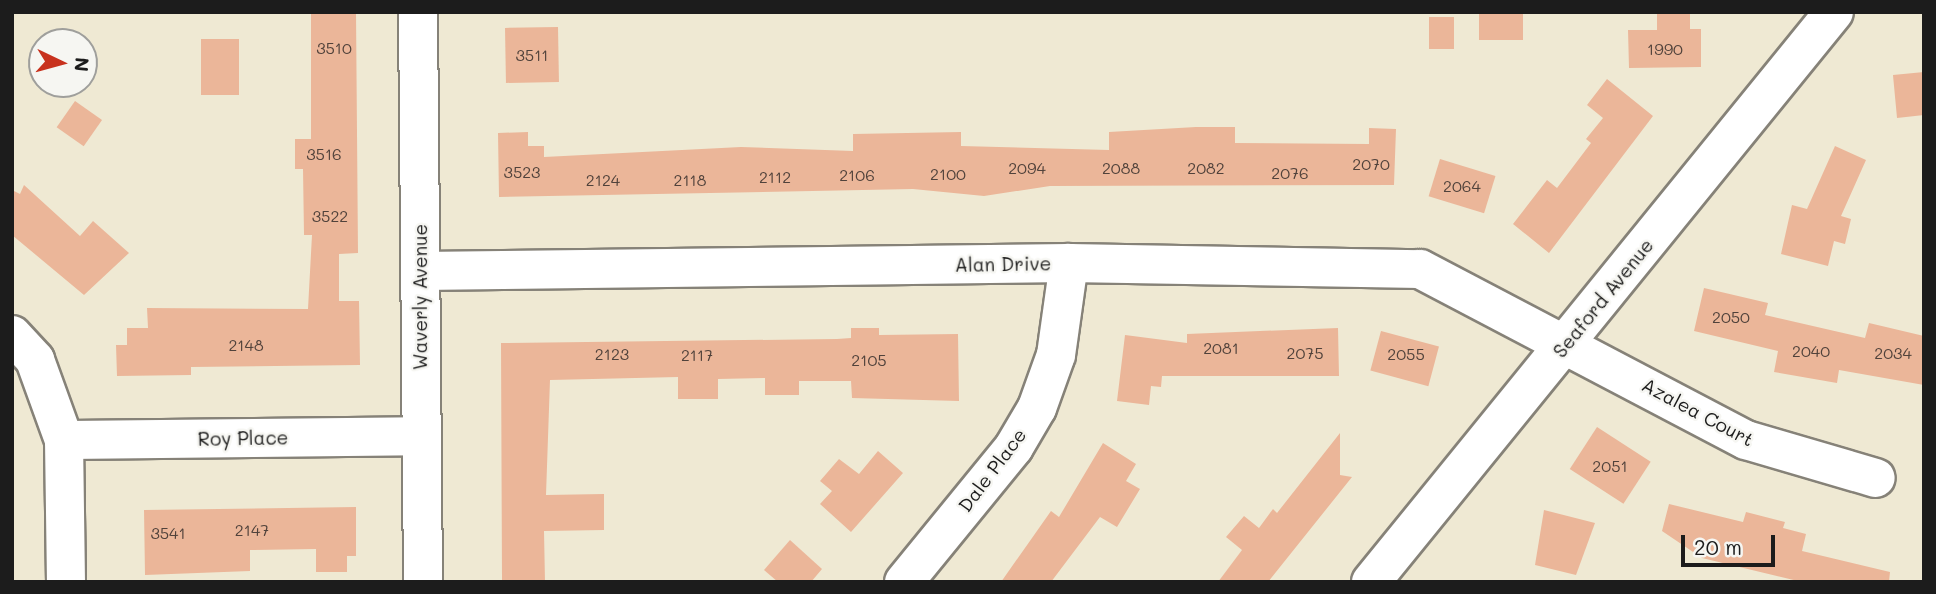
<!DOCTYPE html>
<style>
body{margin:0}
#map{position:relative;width:1936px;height:594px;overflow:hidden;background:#efe9d3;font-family:Mali,sans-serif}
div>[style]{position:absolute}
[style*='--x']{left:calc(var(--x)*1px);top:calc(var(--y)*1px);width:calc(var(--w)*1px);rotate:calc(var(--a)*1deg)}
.building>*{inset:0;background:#ebb699;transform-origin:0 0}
.roads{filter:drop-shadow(2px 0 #868278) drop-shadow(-2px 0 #868278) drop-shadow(0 2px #868278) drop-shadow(0 -2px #868278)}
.minor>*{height:38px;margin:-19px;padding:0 19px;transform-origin:19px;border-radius:19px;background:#fff}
span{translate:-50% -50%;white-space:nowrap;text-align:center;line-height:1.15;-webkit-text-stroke:5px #f6f6f2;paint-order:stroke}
.number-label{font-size:16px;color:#50423b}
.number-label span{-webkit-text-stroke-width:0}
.street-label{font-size:19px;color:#1c1c1c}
.frame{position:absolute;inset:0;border:14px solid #1c1c1c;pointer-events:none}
.north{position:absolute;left:28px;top:28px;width:70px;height:70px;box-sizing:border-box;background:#f6f6f2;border:2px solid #9f9f9c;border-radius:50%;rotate:95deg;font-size:19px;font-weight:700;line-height:28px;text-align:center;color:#1c1c1c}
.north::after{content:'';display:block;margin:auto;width:24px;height:32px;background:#c8321e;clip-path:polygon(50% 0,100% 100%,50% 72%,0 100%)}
.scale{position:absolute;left:1681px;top:535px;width:94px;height:32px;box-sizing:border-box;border:4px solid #1c1c1c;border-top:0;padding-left:9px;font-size:21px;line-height:24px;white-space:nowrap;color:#1c1c1c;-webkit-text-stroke:5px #f6f6f2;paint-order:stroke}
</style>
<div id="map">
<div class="building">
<div style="clip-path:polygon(311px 12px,356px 12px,358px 253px,339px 254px,339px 301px,359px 301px,360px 365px,191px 367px,191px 375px,117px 376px,116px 345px,127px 345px,127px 328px,148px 328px,147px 308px,308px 309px,312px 235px,304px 235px,303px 169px,295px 169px,295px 139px,311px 139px)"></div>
<div style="left:1479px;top:12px;width:44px;height:28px"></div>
<div style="clip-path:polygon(1657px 12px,1690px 12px,1690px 29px,1701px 29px,1701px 67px,1629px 68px,1628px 30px,1657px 30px)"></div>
<div style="left:1429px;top:17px;width:25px;height:32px"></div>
<div style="left:558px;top:27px;width:55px;height:53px;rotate:89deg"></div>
<div style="left:201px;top:39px;width:38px;height:56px"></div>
<div style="clip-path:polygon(1924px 72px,1924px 115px,1897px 118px,1893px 75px)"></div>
<div style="clip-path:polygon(1607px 79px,1653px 116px,1549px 253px,1513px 224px,1547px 180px,1557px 188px,1591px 143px,1586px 139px,1603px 118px,1587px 105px)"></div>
<div style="left:75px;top:101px;width:33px;height:32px;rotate:35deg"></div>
<div style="clip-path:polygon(1196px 127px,1235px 127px,1235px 143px,1369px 144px,1369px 128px,1396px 129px,1394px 185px,1050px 186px,984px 196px,913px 189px,499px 197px,498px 133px,528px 132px,528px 146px,544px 146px,544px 157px,741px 147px,853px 151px,853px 134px,961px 132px,961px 146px,1109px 150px,1109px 132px)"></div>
<div style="clip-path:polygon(1835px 146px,1866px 160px,1841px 216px,1851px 219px,1845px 244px,1834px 241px,1828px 266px,1781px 254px,1792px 205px,1807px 209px)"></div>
<div style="left:1440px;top:159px;width:58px;height:39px;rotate:17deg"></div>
<div style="clip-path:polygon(24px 185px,80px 236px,93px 221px,129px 253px,84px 295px,12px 235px,12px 190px,20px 194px)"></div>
<div style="clip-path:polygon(1704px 288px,1768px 303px,1765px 315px,1865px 338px,1869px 323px,1924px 336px,1924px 385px,1839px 370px,1837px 383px,1774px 372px,1778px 351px,1694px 331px)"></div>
<div style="clip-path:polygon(851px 328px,879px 328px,879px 335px,958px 334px,959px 401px,852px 398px,851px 381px,799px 381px,799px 395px,765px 395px,765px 378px,718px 379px,718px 399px,678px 399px,678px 377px,550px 380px,546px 495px,604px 494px,604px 530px,544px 531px,545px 582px,502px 582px,501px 343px,837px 339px,851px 338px)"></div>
<div style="clip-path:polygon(1338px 328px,1339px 376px,1162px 376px,1161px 387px,1151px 386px,1149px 405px,1117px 401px,1125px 335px,1187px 343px,1187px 334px)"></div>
<div style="left:1381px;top:331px;width:60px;height:41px;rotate:15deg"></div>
<div style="left:1597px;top:427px;width:64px;height:50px;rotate:33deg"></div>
<div style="clip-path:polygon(1340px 433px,1340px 475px,1352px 477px,1268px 582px,1218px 582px,1242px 550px,1226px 537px,1244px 516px,1259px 528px,1273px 509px,1277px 513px)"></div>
<div style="clip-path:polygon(1103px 443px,1136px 464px,1126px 481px,1140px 489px,1117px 527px,1100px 517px,1051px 582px,1001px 582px,1051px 511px,1059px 517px)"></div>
<div style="clip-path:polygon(878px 451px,903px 473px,851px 532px,820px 504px,832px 491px,820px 481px,839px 459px,859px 474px)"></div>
<div style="clip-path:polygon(1669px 504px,1743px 522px,1746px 512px,1785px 522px,1783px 528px,1806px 534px,1802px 551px,1890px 572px,1889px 582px,1802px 582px,1702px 558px,1662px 531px)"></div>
<div style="clip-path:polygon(356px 507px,356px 556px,347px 556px,347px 572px,316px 572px,316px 549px,250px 550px,250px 571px,145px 575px,144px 510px)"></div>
<div style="clip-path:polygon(1544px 510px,1595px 523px,1576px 575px,1535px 565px)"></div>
<div style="clip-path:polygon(790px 540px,822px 569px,811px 582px,778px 582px,764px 570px)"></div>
</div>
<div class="roads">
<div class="minor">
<div style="--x:418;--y:12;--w:570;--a:89.5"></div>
<div style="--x:421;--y:271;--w:648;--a:-0.71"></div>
<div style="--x:1069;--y:263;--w:351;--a:1"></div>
<div style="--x:1420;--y:269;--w:368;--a:27.7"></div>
<div style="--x:1746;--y:440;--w:135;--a:16.3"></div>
<div style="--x:12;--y:335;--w:34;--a:47"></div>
<div style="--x:35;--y:360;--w:85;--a:70.1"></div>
<div style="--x:64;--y:440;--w:142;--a:89.2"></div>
<div style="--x:64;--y:440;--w:357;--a:-0.6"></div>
<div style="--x:904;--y:582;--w:174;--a:-50.8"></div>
<div style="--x:1014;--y:447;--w:45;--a:-59.5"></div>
<div style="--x:1037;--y:408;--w:56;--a:-70.3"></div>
<div style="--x:1056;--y:355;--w:93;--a:-82"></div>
<div style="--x:1371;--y:582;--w:734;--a:-50.91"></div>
</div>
</div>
<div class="number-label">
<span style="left:334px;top:48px">3510</span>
<span style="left:1665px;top:49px">1990</span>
<span style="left:532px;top:55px">3511</span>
<span style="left:324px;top:154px">3516</span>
<span style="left:1371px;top:164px">2070</span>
<span style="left:1027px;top:168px">2094</span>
<span style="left:1121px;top:168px">2088</span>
<span style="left:1206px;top:168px">2082</span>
<span style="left:522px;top:172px">3523</span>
<span style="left:1290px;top:173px">2076</span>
<span style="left:948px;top:174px">2100</span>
<span style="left:857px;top:175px">2106</span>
<span style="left:775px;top:177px">2112</span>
<span style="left:603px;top:180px">2124</span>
<span style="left:690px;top:180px">2118</span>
<span style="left:1462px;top:186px">2064</span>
<span style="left:330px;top:216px">3522</span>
<span style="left:1731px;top:317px">2050</span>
<span style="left:246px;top:345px">2148</span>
<span style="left:1221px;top:348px">2081</span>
<span style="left:1811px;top:351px">2040</span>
<span style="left:1305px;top:353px">2075</span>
<span style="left:1893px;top:353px">2034</span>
<span style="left:612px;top:354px">2123</span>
<span style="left:1406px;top:354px">2055</span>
<span style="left:697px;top:355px">2117</span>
<span style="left:869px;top:360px">2105</span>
<span style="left:1610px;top:466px">2051</span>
<span style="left:252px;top:530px">2147</span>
<span style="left:168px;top:533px">3541</span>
</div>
<div class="street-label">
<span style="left:1003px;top:264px;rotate:-1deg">Alan Drive</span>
<span style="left:420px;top:297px;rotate:-90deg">Waverly Avenue</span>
<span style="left:1603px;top:298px;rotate:-51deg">Seaford Avenue</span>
<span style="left:1698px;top:412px;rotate:28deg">Azalea Court</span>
<span style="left:243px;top:438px;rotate:-1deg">Roy Place</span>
<span style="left:992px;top:470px;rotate:-53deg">Dale Place</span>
</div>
<div class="frame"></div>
<div class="north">N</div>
<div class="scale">20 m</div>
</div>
